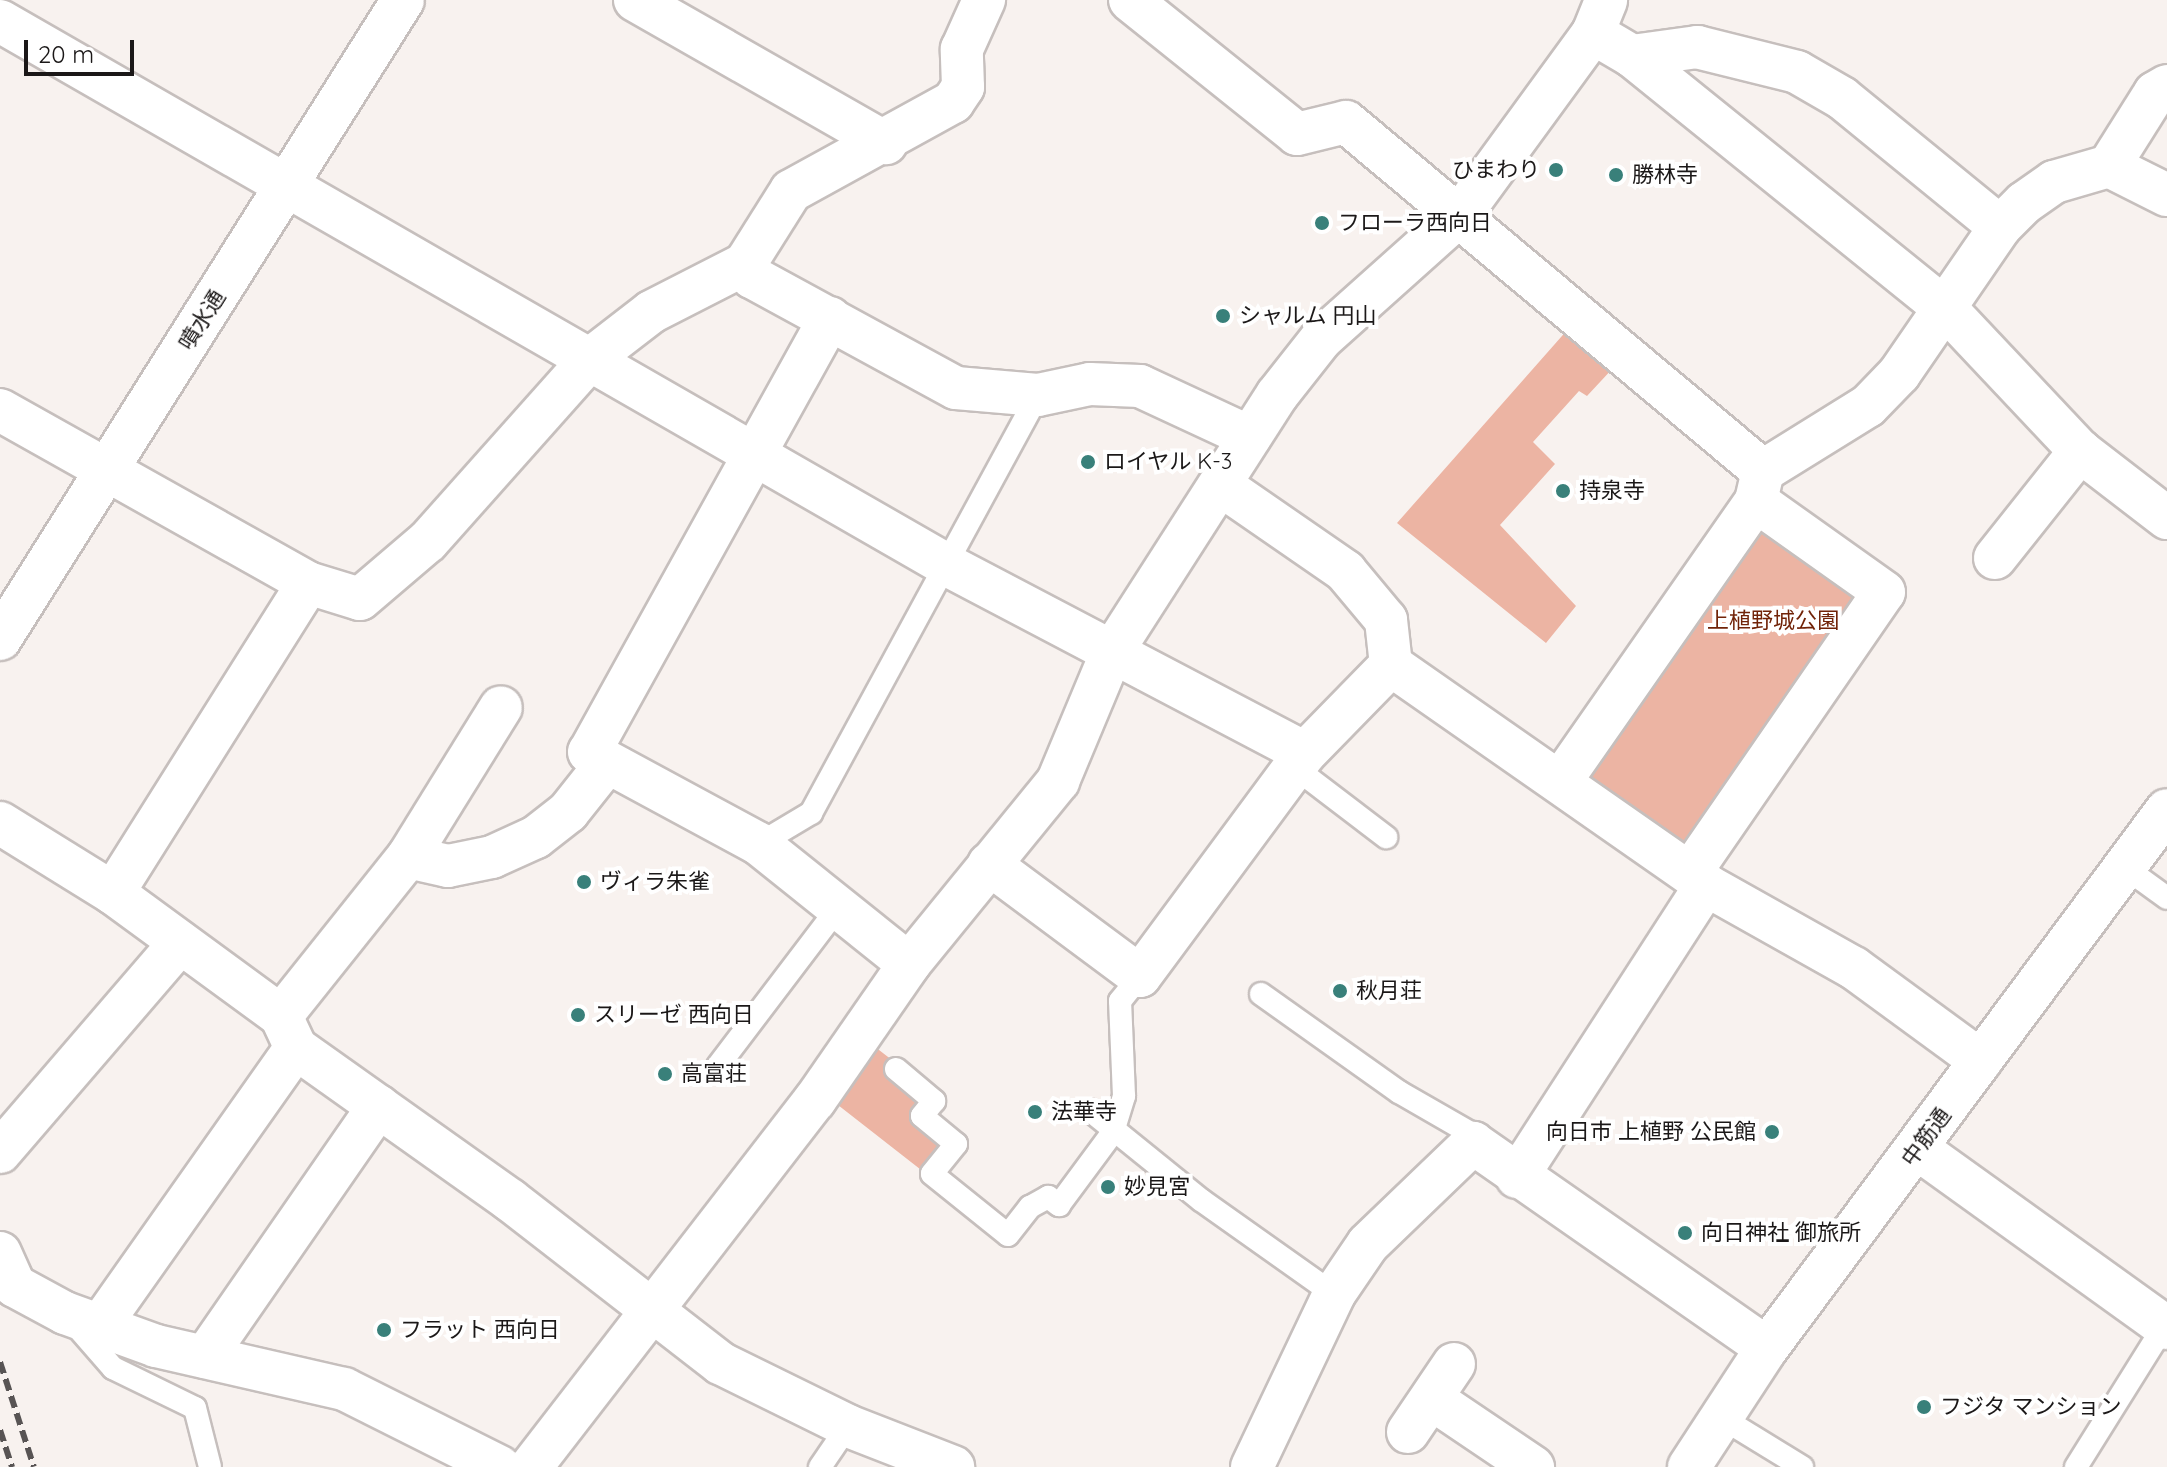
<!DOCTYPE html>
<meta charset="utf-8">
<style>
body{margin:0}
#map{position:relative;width:2167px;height:1467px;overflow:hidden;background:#f8f2ef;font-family:Quicksand,"Noto Sans JP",sans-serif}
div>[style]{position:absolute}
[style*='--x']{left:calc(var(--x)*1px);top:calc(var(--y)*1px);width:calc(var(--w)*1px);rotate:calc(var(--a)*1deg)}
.green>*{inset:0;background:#ecb4a3}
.roads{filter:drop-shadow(2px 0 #c6bfbd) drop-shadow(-2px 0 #c6bfbd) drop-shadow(0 2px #c6bfbd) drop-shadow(0 -2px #c6bfbd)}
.service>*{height:22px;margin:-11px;padding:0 11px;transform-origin:11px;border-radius:11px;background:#fff}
.minor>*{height:42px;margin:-21px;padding:0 21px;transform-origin:21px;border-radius:21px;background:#fff}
.rail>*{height:6px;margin-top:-3px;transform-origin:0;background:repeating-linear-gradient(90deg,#585454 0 12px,transparent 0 18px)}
.dots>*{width:22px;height:22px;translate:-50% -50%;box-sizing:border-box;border:4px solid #fff;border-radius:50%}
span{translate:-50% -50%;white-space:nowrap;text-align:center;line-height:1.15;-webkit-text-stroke:8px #fff;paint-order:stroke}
.poi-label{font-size:22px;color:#1b1818}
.right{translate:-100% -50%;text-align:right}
.left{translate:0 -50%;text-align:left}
.street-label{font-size:22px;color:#1b1818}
.park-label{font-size:22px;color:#712308}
.scale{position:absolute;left:24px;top:40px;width:110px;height:36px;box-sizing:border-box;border:4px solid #1b1818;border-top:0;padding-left:10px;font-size:24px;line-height:28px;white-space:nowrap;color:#1b1818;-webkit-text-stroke:6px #fff;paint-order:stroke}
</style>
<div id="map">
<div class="green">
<div style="clip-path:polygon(1569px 328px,1614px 367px,1587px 396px,1579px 391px,1533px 442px,1555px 464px,1500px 525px,1576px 606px,1546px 643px,1397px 523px)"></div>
<div style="clip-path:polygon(1765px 525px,1875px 601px,1677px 856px,1588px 794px,1583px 766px)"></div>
<div style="clip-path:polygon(870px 1043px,941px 1098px,921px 1123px,956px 1151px,934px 1180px,829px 1098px)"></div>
</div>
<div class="roads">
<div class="service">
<div style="--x:1294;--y:767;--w:116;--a:37.3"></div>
<div style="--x:759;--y:844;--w:61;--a:-30.8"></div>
<div style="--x:811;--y:813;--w:476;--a:-61.5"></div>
<div style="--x:2123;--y:866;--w:54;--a:36"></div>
<div style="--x:1261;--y:994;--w:169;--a:35.4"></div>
<div style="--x:1399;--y:1092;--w:84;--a:29.9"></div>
<div style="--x:1472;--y:1134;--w:9;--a:84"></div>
<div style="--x:718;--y:1066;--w:202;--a:-52.8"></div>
<div style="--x:896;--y:1069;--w:50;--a:40.1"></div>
<div style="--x:934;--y:1101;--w:19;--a:129"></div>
<div style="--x:922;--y:1116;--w:44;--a:39.5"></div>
<div style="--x:956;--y:1144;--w:38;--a:129"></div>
<div style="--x:932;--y:1174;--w:97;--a:38.8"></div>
<div style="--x:1008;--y:1235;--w:36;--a:-52"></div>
<div style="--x:1030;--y:1207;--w:21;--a:-29"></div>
<div style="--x:1048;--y:1197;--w:14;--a:36"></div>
<div style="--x:1059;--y:1205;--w:91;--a:-53.5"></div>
<div style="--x:1113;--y:1132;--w:38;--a:-73"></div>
<div style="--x:1124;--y:1096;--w:95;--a:-92.4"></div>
<div style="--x:1120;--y:1001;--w:32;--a:-51"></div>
<div style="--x:1091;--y:1111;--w:141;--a:39"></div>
<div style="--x:1201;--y:1200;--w:163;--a:35.3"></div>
<div style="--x:72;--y:1321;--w:62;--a:48.9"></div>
<div style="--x:113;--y:1368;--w:91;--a:26"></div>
<div style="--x:195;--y:1408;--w:61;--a:75.7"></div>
<div style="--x:1722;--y:1418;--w:94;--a:31.5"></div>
<div style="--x:820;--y:1467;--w:50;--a:-55.7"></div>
<div style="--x:2076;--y:1467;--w:166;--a:-58"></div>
</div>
<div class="minor">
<div style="--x:635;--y:0;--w:289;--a:29.7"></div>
<div style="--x:1130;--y:0;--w:214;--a:38.7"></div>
<div style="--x:1297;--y:134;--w:50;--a:-13.8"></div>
<div style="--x:1346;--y:122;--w:544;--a:39.93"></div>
<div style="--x:0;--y:21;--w:1092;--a:29.88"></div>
<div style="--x:947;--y:565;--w:404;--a:27.7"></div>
<div style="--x:1305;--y:753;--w:123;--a:-45.7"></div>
<div style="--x:1391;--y:665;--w:384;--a:34.9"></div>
<div style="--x:1706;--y:885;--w:170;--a:29.3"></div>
<div style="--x:1854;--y:968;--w:157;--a:36.2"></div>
<div style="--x:1593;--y:33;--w:45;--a:30.5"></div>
<div style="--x:1632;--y:56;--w:405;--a:38.9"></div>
<div style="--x:1947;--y:310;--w:194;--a:46.7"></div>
<div style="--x:2080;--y:451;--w:110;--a:37.6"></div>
<div style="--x:1632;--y:56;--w:66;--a:-7.9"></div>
<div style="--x:1697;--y:47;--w:103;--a:14"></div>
<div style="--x:1797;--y:72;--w:52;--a:30"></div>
<div style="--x:1842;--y:98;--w:204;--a:39.2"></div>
<div style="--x:2109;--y:166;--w:86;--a:-57.8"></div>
<div style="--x:2155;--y:93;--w:14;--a:-30"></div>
<div style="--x:745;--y:264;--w:15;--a:62"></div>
<div style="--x:752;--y:277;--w:232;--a:28.6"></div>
<div style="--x:956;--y:388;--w:82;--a:4.9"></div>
<div style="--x:1038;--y:395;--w:53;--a:-11.9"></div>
<div style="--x:1090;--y:384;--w:50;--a:2.3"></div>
<div style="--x:1140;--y:386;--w:121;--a:24.9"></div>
<div style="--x:830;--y:318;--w:496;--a:119"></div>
<div style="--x:589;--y:752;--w:193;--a:28.4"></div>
<div style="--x:759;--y:844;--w:192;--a:38.7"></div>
<div style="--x:0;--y:410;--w:353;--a:29.3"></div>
<div style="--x:308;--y:583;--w:54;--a:17.1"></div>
<div style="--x:360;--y:599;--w:89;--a:-40.5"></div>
<div style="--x:428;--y:541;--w:242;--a:-48.3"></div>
<div style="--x:589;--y:360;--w:78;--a:-37.7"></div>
<div style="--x:651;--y:312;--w:106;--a:-27.1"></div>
<div style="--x:745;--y:264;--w:86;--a:-57.8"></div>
<div style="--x:791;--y:191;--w:185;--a:-28.8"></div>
<div style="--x:953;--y:102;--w:18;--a:-56"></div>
<div style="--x:963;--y:87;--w:38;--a:-92"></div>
<div style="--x:962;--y:49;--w:54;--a:-65.8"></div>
<div style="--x:1222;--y:486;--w:150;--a:34.6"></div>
<div style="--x:1345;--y:571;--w:64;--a:50.1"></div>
<div style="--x:1386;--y:620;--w:45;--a:83.7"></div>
<div style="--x:1995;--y:558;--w:137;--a:-51.5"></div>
<div style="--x:0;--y:639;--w:755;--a:-57.76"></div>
<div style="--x:1560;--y:782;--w:343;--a:-55.1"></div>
<div style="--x:1756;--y:501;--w:31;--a:-77"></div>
<div style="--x:1763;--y:471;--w:123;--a:-31.8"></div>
<div style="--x:1868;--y:406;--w:45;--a:-45.9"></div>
<div style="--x:1899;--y:374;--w:178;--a:-55.5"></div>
<div style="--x:2000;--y:227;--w:34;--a:-45"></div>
<div style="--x:2024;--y:203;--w:37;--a:-35"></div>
<div style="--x:2054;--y:182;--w:57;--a:-16.2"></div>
<div style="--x:2109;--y:166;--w:65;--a:26.6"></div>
<div style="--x:0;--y:823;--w:133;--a:31.8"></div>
<div style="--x:113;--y:893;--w:208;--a:36.2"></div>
<div style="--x:281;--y:1016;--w:35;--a:65"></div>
<div style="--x:296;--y:1048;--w:262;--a:35.4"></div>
<div style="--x:510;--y:1200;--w:266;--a:37.8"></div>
<div style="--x:720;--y:1363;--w:143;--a:26.2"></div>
<div style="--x:848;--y:1426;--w:113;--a:21.3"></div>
<div style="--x:408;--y:857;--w:41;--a:12.7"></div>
<div style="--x:448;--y:866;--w:45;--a:-11.6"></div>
<div style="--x:492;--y:857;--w:48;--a:-24.4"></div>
<div style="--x:536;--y:837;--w:41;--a:-38"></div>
<div style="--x:568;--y:812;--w:63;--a:-51.5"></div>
<div style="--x:989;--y:864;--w:188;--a:36.6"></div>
<div style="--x:1140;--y:976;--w:277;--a:-53.5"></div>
<div style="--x:1690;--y:873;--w:341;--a:-55.4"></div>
<div style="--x:1884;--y:592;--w:157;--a:-144.6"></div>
<div style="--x:113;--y:893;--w:366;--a:-57.8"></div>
<div style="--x:281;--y:1016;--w:203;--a:-51.4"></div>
<div style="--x:408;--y:857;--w:176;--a:-58.2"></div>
<div style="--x:1918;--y:1149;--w:307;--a:35.7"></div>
<div style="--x:0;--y:1152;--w:276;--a:-49.3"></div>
<div style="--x:1517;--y:1177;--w:348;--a:-57.1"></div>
<div style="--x:0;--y:1253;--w:36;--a:66"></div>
<div style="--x:15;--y:1286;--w:57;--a:28.4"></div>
<div style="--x:65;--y:1313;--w:97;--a:19.9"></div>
<div style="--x:156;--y:1346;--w:193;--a:12.9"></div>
<div style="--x:344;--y:1389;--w:174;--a:26.6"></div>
<div style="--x:101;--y:1324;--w:338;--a:-54.8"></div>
<div style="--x:205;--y:1357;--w:305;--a:-55.3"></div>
<div style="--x:1432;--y:1399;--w:122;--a:34"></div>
<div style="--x:1408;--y:1432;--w:82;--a:-55.9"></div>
<div style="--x:531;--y:1467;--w:464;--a:-52.3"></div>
<div style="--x:815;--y:1100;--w:165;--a:-55.3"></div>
<div style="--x:909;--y:964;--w:236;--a:-50.8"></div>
<div style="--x:1058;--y:781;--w:140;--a:-67.3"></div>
<div style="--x:1112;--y:652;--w:305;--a:-57.3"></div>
<div style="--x:1277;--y:395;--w:71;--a:-51.8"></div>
<div style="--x:1321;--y:339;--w:188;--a:-41.8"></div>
<div style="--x:1461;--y:214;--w:224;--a:-53.9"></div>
<div style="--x:1593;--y:33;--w:35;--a:-68"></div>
<div style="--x:1252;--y:1467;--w:191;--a:-64.6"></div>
<div style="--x:1334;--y:1294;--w:60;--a:-55.8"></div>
<div style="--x:1368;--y:1244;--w:146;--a:-43.9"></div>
<div style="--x:1473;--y:1143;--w:358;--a:34.9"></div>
<div style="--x:1689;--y:1467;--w:142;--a:-56.8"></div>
<div style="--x:1767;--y:1348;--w:670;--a:-53.37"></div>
</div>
</div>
<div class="rail">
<div style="--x:0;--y:1362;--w:110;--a:72.1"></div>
<div style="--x:0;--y:1430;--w:39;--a:72"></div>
</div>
<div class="dots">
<div style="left:1556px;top:170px;background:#39807a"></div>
<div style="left:1616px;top:175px;background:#39807a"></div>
<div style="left:1322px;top:223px;background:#39807a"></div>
<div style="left:1223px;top:316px;background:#39807a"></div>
<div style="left:1088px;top:462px;background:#39807a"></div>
<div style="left:1563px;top:491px;background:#39807a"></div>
<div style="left:584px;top:882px;background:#39807a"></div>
<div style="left:1340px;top:991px;background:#39807a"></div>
<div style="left:578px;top:1015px;background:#39807a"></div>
<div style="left:665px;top:1074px;background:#39807a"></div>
<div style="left:1035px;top:1112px;background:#39807a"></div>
<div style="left:1772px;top:1132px;background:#39807a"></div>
<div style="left:1108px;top:1187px;background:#39807a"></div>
<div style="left:1685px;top:1233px;background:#39807a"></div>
<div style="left:384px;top:1330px;background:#39807a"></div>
<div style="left:1924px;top:1407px;background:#39807a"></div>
</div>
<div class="poi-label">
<span class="right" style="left:1540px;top:170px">ひまわり</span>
<span class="left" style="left:1632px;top:175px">勝林寺</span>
<span class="left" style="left:1338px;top:223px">フローラ西向日</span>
<span class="left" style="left:1239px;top:316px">シャルム 円山</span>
<span class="left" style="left:1104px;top:462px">ロイヤル K-3</span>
<span class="left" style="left:1579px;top:491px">持泉寺</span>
<span class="left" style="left:600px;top:882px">ヴィラ朱雀</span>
<span class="left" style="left:1356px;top:991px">秋月荘</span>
<span class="left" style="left:594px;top:1015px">スリーゼ 西向日</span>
<span class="left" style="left:681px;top:1074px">高富荘</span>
<span class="left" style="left:1051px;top:1112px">法華寺</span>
<span class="right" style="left:1756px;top:1132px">向日市 上植野 公民館</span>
<span class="left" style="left:1124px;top:1187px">妙見宮</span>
<span class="left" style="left:1701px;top:1233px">向日神社 御旅所</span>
<span class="left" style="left:400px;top:1330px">フラット 西向日</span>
<span class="left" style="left:1940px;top:1407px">フジタ マンション</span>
</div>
<div class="street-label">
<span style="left:202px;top:320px;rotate:-58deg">噴水通</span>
<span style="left:1926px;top:1137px;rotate:-54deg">中筋通</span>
</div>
<div class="park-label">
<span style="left:1773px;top:621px">上植野城公園</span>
</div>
<div class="scale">20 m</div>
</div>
